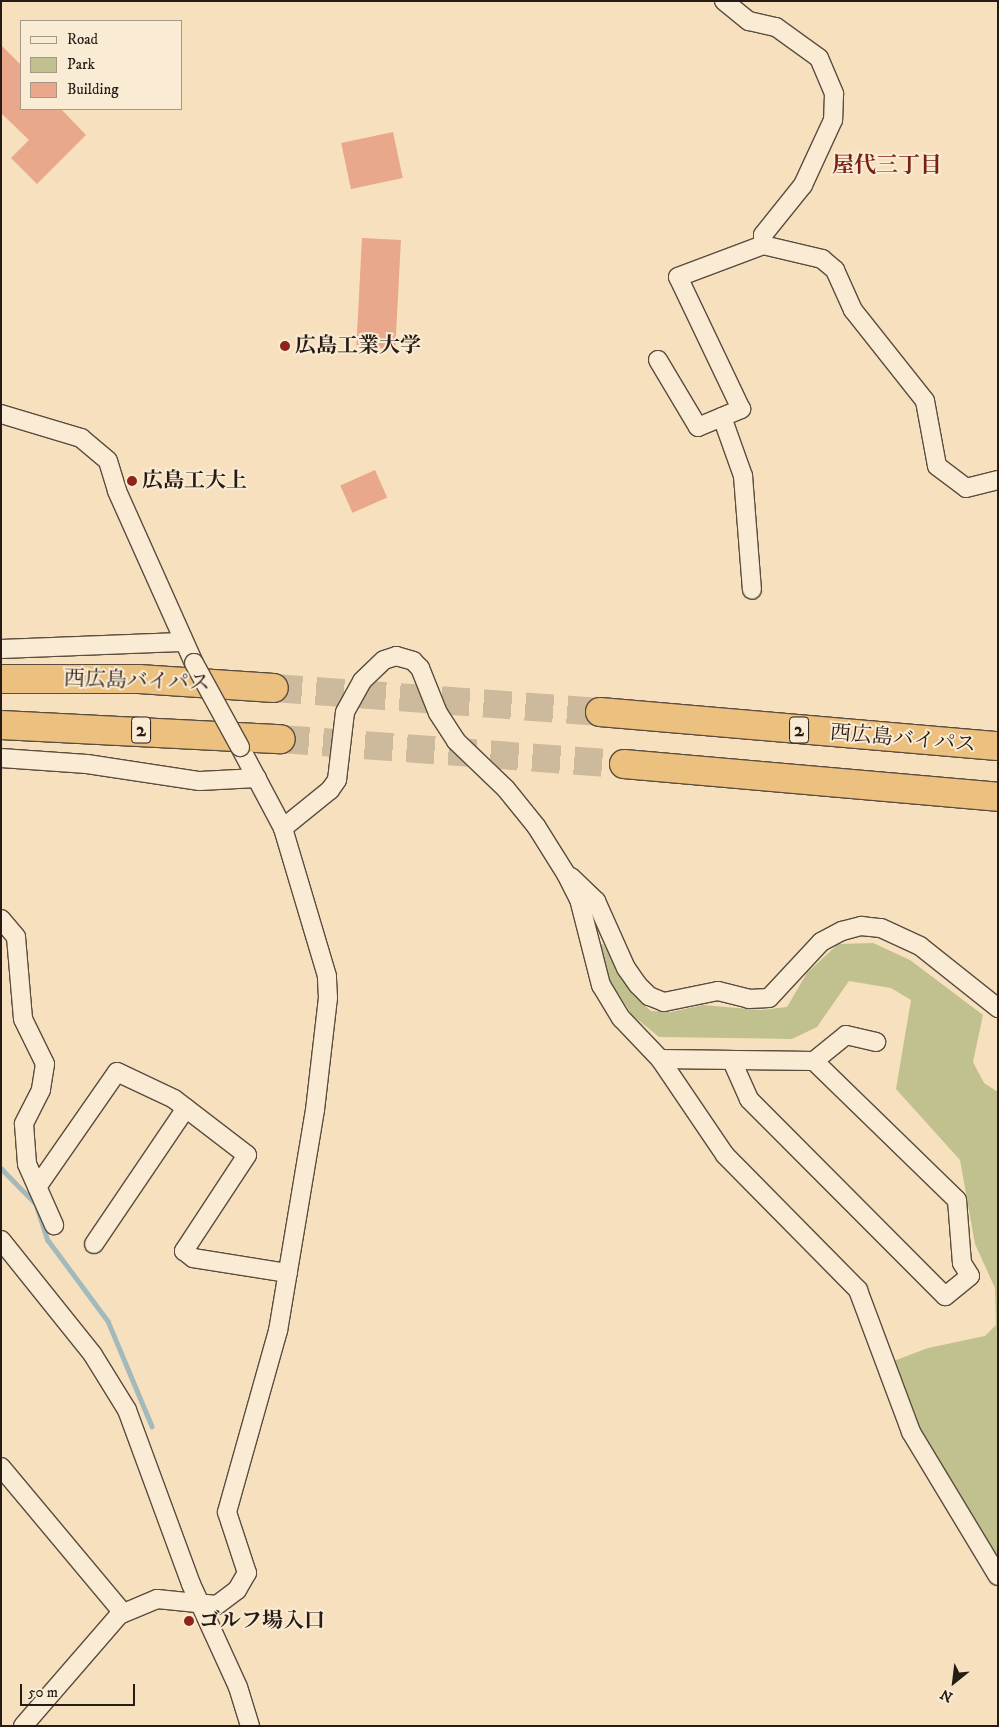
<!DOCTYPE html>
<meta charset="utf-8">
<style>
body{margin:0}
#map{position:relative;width:999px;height:1727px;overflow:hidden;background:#f7e0bd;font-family:"IM FELL DW Pica","Noto Serif JP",serif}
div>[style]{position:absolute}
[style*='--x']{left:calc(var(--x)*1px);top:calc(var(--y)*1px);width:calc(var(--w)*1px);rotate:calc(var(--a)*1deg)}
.green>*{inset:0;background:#c0c18f}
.stream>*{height:4.5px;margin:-2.25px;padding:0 2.25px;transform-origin:2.25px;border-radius:2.25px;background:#a2babb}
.building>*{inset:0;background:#e9a78c;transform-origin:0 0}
.highway-tunnel>*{height:28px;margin-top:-14px;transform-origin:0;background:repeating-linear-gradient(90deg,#cdb99b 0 28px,transparent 0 42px)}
.roads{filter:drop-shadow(1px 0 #5a4c3f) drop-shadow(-1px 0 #5a4c3f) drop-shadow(0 1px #5a4c3f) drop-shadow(0 -1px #5a4c3f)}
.street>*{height:18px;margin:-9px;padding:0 9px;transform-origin:9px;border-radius:9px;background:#faebd4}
.highway>*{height:28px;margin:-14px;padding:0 14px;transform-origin:14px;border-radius:14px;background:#ecc07e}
.bridges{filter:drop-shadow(1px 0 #5a4c3f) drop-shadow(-1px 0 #5a4c3f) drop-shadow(0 1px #5a4c3f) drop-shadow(0 -1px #5a4c3f)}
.street-bridge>*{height:18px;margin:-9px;padding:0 9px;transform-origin:9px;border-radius:9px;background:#faebd4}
.dots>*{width:14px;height:14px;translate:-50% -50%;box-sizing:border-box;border:2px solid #faebd4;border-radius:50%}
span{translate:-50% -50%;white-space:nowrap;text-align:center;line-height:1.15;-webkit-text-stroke:4px #faebd4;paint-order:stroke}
.shield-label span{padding:1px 4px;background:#faebd4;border:1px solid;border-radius:4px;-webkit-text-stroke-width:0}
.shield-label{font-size:20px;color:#261b15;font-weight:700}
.poi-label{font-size:21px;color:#261b15;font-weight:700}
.left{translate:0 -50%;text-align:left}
.street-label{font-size:21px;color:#261b15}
.neighbourhood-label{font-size:22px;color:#7a1f14;font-weight:700}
.frame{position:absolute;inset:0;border:2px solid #261b15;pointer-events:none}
.legend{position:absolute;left:20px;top:20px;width:162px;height:90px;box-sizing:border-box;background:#faebd4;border:1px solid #a59888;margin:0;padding:6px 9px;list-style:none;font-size:15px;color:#261b15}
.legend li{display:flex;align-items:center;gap:10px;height:25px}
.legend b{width:25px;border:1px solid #a59888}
.north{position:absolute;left:929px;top:1657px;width:50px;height:50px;-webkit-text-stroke:4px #faebd4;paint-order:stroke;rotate:209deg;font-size:14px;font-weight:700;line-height:20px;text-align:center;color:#261b15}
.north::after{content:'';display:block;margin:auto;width:18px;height:22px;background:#261b15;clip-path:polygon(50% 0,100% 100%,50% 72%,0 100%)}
.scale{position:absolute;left:20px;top:1684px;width:115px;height:22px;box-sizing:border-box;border:2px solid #261b15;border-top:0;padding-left:6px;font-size:15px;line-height:18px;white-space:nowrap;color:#261b15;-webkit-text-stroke:4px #faebd4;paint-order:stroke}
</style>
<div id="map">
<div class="green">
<div style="clip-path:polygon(873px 943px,910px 960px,983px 1015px,973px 1062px,984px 1083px,998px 1092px,998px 1563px,914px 1421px,891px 1362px,928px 1348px,985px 1336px,996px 1325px,995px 1288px,975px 1244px,960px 1160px,896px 1089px,911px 1000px,891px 988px,849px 981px,817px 1027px,792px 1039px,659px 1037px,632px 1015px,600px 965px,596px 944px,603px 944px,633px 995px,651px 1011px,671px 1012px,703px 1005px,761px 1010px,787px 1007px,807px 973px,838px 944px)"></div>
</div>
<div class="stream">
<div style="--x:1;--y:1168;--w:50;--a:45.8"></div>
<div style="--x:36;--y:1204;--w:38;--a:72"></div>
<div style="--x:48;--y:1240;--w:101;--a:53.5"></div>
<div style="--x:108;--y:1321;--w:114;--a:67.3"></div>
</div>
<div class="building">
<div style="clip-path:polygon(1px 45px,21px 65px,21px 109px,61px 109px,86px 135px,37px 184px,11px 158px,29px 140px,1px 113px)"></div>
<div style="left:393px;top:132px;width:47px;height:53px;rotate:78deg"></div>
<div style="left:362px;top:238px;width:39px;height:109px;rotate:3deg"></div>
<div style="left:375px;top:470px;width:30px;height:38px;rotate:66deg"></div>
</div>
<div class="highway-tunnel">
<div style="--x:274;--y:688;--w:327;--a:4.2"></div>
<div style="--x:281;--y:739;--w:344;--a:4.2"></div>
</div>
<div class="roads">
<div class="street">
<div style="--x:724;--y:1;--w:32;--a:39"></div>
<div style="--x:749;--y:21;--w:28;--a:13"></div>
<div style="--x:776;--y:27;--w:53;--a:35.8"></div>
<div style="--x:819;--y:58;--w:39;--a:67"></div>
<div style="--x:834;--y:94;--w:26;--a:92"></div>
<div style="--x:833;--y:120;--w:72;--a:114.8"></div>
<div style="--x:803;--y:185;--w:64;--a:128.7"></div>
<div style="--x:763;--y:235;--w:10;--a:90"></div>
<div style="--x:763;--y:245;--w:61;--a:13.3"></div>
<div style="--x:822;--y:259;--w:17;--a:40"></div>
<div style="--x:835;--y:270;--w:44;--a:65.8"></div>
<div style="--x:853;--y:310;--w:116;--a:51.6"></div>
<div style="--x:925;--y:401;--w:66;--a:79.5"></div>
<div style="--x:937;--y:466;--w:36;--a:37"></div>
<div style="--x:966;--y:488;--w:33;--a:-14"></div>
<div style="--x:658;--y:360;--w:78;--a:59.2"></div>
<div style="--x:698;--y:427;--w:47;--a:-22.7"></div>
<div style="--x:741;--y:409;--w:146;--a:-115.5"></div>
<div style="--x:678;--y:277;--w:91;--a:-20.6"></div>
<div style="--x:1;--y:414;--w:84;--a:16.7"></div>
<div style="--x:81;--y:438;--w:35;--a:40"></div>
<div style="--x:108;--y:461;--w:31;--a:73"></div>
<div style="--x:117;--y:491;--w:188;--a:65.9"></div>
<div style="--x:722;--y:417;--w:63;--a:70.4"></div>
<div style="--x:743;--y:476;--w:114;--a:85.5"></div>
<div style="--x:1;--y:649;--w:180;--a:-2.2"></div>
<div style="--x:1;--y:758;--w:86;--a:4"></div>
<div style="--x:87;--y:764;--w:114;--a:8.6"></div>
<div style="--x:200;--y:781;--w:57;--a:-3"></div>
<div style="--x:283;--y:828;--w:60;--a:-39"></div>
<div style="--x:330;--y:790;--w:12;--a:-55"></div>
<div style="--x:337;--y:780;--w:68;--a:-83.3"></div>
<div style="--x:345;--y:712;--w:35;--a:-61"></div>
<div style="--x:362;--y:681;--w:30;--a:-44"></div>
<div style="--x:384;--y:660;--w:13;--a:-18"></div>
<div style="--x:396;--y:656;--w:18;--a:16"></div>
<div style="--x:413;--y:661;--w:10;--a:45"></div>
<div style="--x:420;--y:668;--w:48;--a:68.2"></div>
<div style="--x:438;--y:713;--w:33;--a:57"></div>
<div style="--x:456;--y:741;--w:69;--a:43.8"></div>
<div style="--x:506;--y:789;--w:48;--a:51"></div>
<div style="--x:536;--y:826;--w:57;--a:58"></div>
<div style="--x:566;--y:874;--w:28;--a:63"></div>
<div style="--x:579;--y:899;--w:89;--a:75.7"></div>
<div style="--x:601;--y:985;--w:39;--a:59"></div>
<div style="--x:621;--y:1018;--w:57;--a:46.4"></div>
<div style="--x:660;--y:1059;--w:116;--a:55.9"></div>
<div style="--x:725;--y:1155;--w:190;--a:45.4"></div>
<div style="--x:858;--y:1290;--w:152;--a:69.5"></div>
<div style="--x:911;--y:1432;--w:168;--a:58.9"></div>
<div style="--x:571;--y:877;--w:35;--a:44"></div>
<div style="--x:596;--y:901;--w:73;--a:65.9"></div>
<div style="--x:626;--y:968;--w:21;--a:55"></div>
<div style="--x:638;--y:985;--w:16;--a:45"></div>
<div style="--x:649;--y:996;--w:16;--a:22"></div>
<div style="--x:664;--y:1002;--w:55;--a:-11.5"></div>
<div style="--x:718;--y:991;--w:32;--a:14"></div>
<div style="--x:749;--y:999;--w:20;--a:-3"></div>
<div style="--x:769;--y:998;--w:76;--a:-47.1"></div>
<div style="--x:821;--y:942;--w:24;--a:-28"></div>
<div style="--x:842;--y:931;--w:20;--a:-15"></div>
<div style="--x:861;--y:926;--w:20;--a:6"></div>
<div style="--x:881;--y:928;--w:43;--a:24.8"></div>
<div style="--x:920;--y:946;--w:100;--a:38.5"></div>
<div style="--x:1;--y:919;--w:23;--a:50"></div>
<div style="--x:16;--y:937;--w:82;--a:85.1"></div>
<div style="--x:23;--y:1019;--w:50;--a:63.9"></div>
<div style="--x:45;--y:1064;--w:26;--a:99"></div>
<div style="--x:41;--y:1090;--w:38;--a:117"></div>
<div style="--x:24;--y:1124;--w:40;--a:85.7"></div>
<div style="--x:27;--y:1164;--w:67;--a:66.1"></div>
<div style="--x:660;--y:1059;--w:154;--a:0.7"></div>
<div style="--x:814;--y:1061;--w:199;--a:44.2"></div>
<div style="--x:957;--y:1200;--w:63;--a:85.5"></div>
<div style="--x:962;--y:1263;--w:15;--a:58"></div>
<div style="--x:970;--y:1276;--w:32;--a:141"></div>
<div style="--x:945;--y:1296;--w:278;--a:-134.9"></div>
<div style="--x:749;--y:1099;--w:42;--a:-114.1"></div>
<div style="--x:814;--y:1061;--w:41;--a:-39.1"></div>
<div style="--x:846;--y:1035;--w:31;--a:13"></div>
<div style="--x:37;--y:1187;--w:140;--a:-55.2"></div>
<div style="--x:117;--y:1072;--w:63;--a:25.3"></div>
<div style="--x:174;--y:1099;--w:92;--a:37.5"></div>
<div style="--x:247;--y:1155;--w:115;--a:123.3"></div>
<div style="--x:184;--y:1251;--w:11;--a:38"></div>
<div style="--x:193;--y:1258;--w:96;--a:9"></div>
<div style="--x:1;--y:1240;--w:147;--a:51.3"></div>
<div style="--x:93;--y:1355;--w:65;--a:58.3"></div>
<div style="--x:127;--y:1410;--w:185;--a:69.8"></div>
<div style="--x:191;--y:1584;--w:113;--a:65.5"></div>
<div style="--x:238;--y:1687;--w:41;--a:72.9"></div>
<div style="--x:94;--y:1244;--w:164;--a:-55.9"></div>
<div style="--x:1;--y:1467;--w:190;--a:50.1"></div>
<div style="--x:23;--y:1726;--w:147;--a:-49.1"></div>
<div style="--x:119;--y:1615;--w:41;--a:-22.8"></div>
<div style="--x:157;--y:1599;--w:60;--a:5.7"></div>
<div style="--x:217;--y:1605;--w:25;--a:-37"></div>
<div style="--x:237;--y:1590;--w:20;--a:-60"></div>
<div style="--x:247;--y:1573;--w:64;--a:-108.2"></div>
<div style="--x:227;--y:1512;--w:188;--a:-74.3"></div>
<div style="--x:278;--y:1331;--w:224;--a:-80.5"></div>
<div style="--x:315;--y:1110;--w:113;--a:-83.4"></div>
<div style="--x:328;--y:998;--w:22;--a:-93"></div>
<div style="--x:327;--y:976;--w:154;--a:-106.6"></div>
<div style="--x:283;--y:828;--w:92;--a:-118"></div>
</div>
<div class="highway">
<div style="--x:1;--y:679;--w:138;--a:0"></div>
<div style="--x:139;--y:679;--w:135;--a:3.8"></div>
<div style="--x:600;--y:712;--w:399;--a:4.9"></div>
<div style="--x:1;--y:725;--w:280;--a:2.9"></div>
<div style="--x:624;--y:764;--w:375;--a:5"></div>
</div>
</div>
<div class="bridges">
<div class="street-bridge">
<div style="--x:194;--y:663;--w:96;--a:61.3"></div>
</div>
</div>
<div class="dots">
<div style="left:285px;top:346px;background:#8f2418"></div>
<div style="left:132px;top:481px;background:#8f2418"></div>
<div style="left:189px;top:1621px;background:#8f2418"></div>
</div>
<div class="shield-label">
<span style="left:141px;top:730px">2</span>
<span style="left:799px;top:730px">2</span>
</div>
<div class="poi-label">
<span class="left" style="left:295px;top:346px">広島工業大学</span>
<span class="left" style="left:142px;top:481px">広島工大上</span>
<span class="left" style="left:199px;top:1621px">ゴルフ場入口</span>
</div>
<div class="street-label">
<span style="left:137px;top:681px;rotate:2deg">西広島バイパス</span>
<span style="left:903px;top:739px;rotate:5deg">西広島バイパス</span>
</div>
<div class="neighbourhood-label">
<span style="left:887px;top:166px">屋代三丁目</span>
</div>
<div class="frame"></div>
<ul class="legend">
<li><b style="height:6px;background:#faebd4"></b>Road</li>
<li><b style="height:14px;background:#c0c18f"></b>Park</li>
<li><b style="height:14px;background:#e9a78c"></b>Building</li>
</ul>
<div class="north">N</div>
<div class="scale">50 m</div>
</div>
